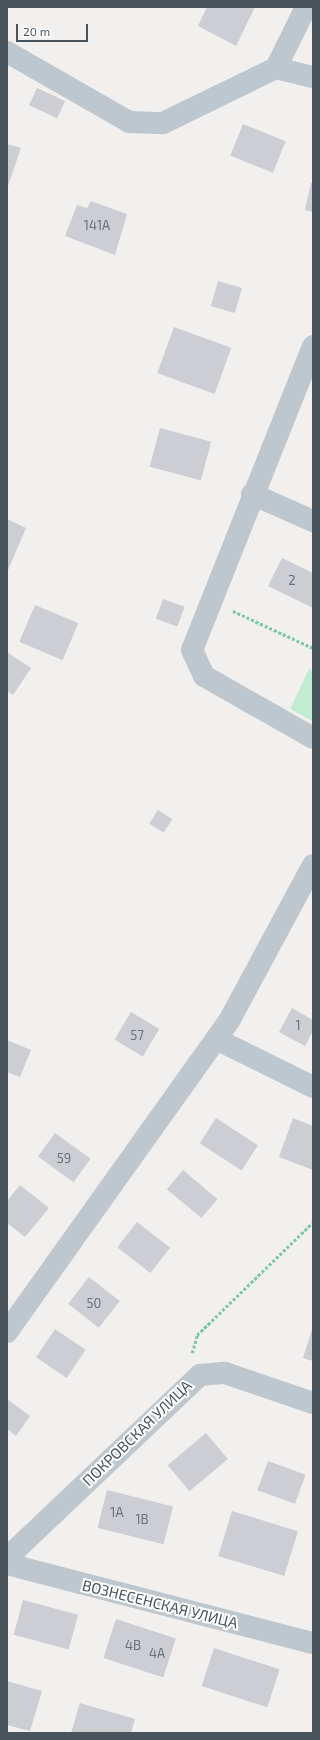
<!DOCTYPE html>
<meta charset="utf-8">
<style>
body{margin:0}
#map{position:relative;width:320px;height:1740px;overflow:hidden;background:#f2efef;font-family:"Exo 2",sans-serif}
div>[style]{position:absolute}
[style*='--x']{left:calc(var(--x)*1px);top:calc(var(--y)*1px);width:calc(var(--w)*1px);rotate:calc(var(--a)*1deg)}
.green>*{inset:0;background:#c1ecd1}
.building>*{inset:0;background:#ccced3;transform-origin:0 0}
.path>*{height:2.5px;margin-top:-1.25px;transform-origin:0;background:repeating-linear-gradient(90deg,#7bc8a1 0 3px,transparent 0 5px)}
.minor>*{height:22px;margin:-11px;padding:0 11px;transform-origin:11px;border-radius:11px;background:#bec7cd}
span{translate:-50% -50%;white-space:nowrap;text-align:center;line-height:1.15;-webkit-text-stroke:4px #fff;paint-order:stroke}
.number-label{font-size:13px;color:#697279}
.number-label span{-webkit-text-stroke-width:0}
.street-label{font-size:15px;color:#48535b}
.frame{position:absolute;inset:0;border:8px solid #48535b;pointer-events:none}
.scale{position:absolute;left:16px;top:24px;width:72px;height:18px;box-sizing:border-box;border:2px solid #48535b;border-top:0;padding-left:5px;font-size:12px;line-height:14px;white-space:nowrap;color:#48535b;-webkit-text-stroke:3px #fff;paint-order:stroke}
</style>
<div id="map">
<div class="green">
<div style="clip-path:polygon(309px 669px,313px 671px,313px 721px,290px 709px)"></div>
</div>
<div class="building">
<div style="clip-path:polygon(207px 7px,255px 7px,236px 46px,198px 26px)"></div>
<div style="left:37px;top:88px;width:31px;height:19px;rotate:25deg"></div>
<div style="left:243px;top:124px;width:46px;height:34px;rotate:22deg"></div>
<div style="clip-path:polygon(7px 144px,21px 148px,7px 189px)"></div>
<div style="clip-path:polygon(311px 183px,313px 183px,313px 212px,305px 210px)"></div>
<div style="clip-path:polygon(91px 201px,127px 214px,115px 255px,65px 236px,77px 205px,87px 208px)"></div>
<div style="left:218px;top:281px;width:25px;height:26px;rotate:16deg"></div>
<div style="left:174px;top:327px;width:61px;height:49px;rotate:20deg"></div>
<div style="left:160px;top:428px;width:53px;height:40px;rotate:15deg"></div>
<div style="clip-path:polygon(7px 519px,26px 528px,8px 570px,7px 569px)"></div>
<div style="clip-path:polygon(282px 558px,313px 573px,313px 608px,268px 586px)"></div>
<div style="left:163px;top:599px;width:23px;height:21px;rotate:20deg"></div>
<div style="left:35px;top:605px;width:47px;height:40px;rotate:23deg"></div>
<div style="clip-path:polygon(7px 652px,31px 668px,13px 695px,7px 691px)"></div>
<div style="left:158px;top:810px;width:17px;height:16px;rotate:33deg"></div>
<div style="clip-path:polygon(292px 1008px,313px 1020px,313px 1031px,305px 1046px,279px 1032px)"></div>
<div style="left:131px;top:1012px;width:33px;height:32px;rotate:31deg"></div>
<div style="clip-path:polygon(7px 1040px,31px 1050px,20px 1077px,7px 1072px)"></div>
<div style="left:216px;top:1118px;width:50px;height:30px;rotate:33deg"></div>
<div style="clip-path:polygon(293px 1118px,313px 1126px,313px 1170px,279px 1157px)"></div>
<div style="left:55px;top:1133px;width:44px;height:29px;rotate:36deg"></div>
<div style="left:183px;top:1170px;width:45px;height:25px;rotate:40deg"></div>
<div style="clip-path:polygon(20px 1185px,49px 1208px,25px 1237px,7px 1223px,7px 1201px)"></div>
<div style="left:137px;top:1222px;width:42px;height:32px;rotate:38deg"></div>
<div style="left:89px;top:1277px;width:39px;height:34px;rotate:38deg"></div>
<div style="clip-path:polygon(313px 1326px,313px 1361px,303px 1358px)"></div>
<div style="left:55px;top:1329px;width:37px;height:34px;rotate:34deg"></div>
<div style="clip-path:polygon(7px 1399px,30px 1416px,16px 1436px,7px 1429px)"></div>
<div style="left:206px;top:1433px;width:34px;height:50px;rotate:50deg"></div>
<div style="left:268px;top:1461px;width:40px;height:31px;rotate:20deg"></div>
<div style="left:107px;top:1490px;width:68px;height:39px;rotate:14deg"></div>
<div style="left:232px;top:1511px;width:69px;height:47px;rotate:17deg"></div>
<div style="left:23px;top:1600px;width:57px;height:36px;rotate:15deg"></div>
<div style="left:116px;top:1619px;width:63px;height:41px;rotate:18deg"></div>
<div style="left:214px;top:1648px;width:69px;height:40px;rotate:18deg"></div>
<div style="clip-path:polygon(7px 1681px,42px 1691px,30px 1731px,7px 1725px)"></div>
<div style="clip-path:polygon(80px 1703px,135px 1719px,131px 1733px,71px 1733px)"></div>
</div>
<div class="path">
<div style="--x:233;--y:611;--w:88;--a:24.8"></div>
<div style="--x:192;--y:1353;--w:19;--a:-74"></div>
<div style="--x:197;--y:1335;--w:162;--a:-44.2"></div>
</div>
<div class="minor">
<div style="--x:306;--y:7;--w:68;--a:116.2"></div>
<div style="--x:276;--y:68;--w:38;--a:14"></div>
<div style="--x:7;--y:52;--w:141;--a:29.8"></div>
<div style="--x:129;--y:122;--w:34;--a:2"></div>
<div style="--x:163;--y:123;--w:126;--a:-26"></div>
<div style="--x:313;--y:346;--w:327;--a:111.7"></div>
<div style="--x:192;--y:650;--w:29;--a:65"></div>
<div style="--x:204;--y:676;--w:125;--a:29.6"></div>
<div style="--x:252;--y:494;--w:67;--a:23.9"></div>
<div style="--x:216;--y:1039;--w:108;--a:26.3"></div>
<div style="--x:7;--y:1332;--w:382;--a:-54.5"></div>
<div style="--x:229;--y:1021;--w:177;--a:-61.7"></div>
<div style="--x:7;--y:1558;--w:266;--a:-43.5"></div>
<div style="--x:200;--y:1375;--w:25;--a:-5"></div>
<div style="--x:225;--y:1373;--w:93;--a:18.8"></div>
<div style="--x:7;--y:1564;--w:316;--a:14.5"></div>
</div>
<div class="number-label">
<span style="left:97px;top:225px">141А</span>
<span style="left:292px;top:580px">2</span>
<span style="left:298px;top:1025px">1</span>
<span style="left:137px;top:1035px">57</span>
<span style="left:64px;top:1158px">59</span>
<span style="left:94px;top:1303px">50</span>
<span style="left:117px;top:1512px">1А</span>
<span style="left:142px;top:1519px">1В</span>
<span style="left:133px;top:1645px">4В</span>
<span style="left:157px;top:1653px">4А</span>
</div>
<div class="street-label">
<span style="left:137px;top:1433px;rotate:-44deg">ПОКРОВСКАЯ УЛИЦА</span>
<span style="left:160px;top:1604px;rotate:14deg">ВОЗНЕСЕНСКАЯ УЛИЦА</span>
</div>
<div class="frame"></div>
<div class="scale">20 m</div>
</div>
